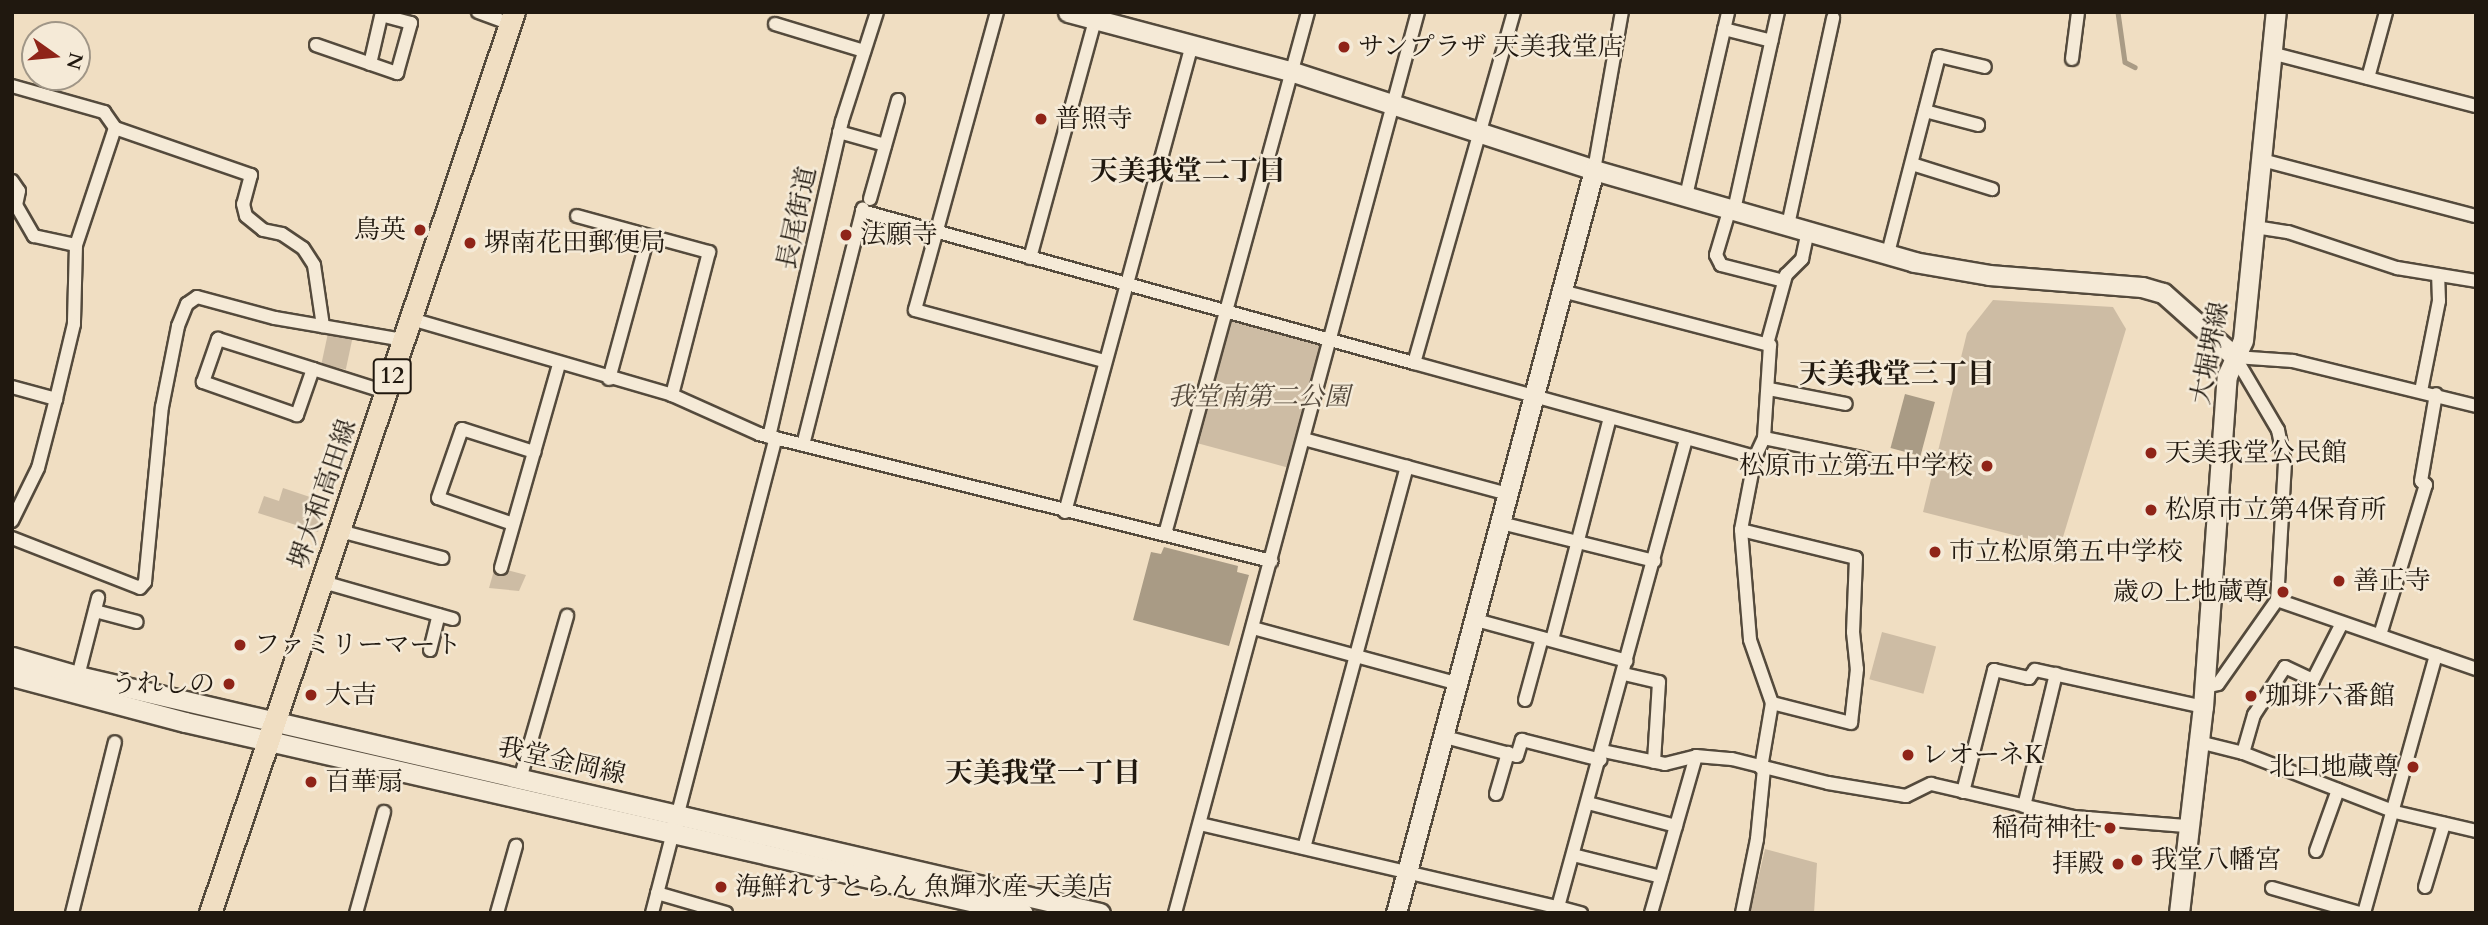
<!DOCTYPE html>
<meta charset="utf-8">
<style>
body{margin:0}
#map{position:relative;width:2488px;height:925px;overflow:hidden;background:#f0dec2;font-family:Cardo,"Noto Serif JP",serif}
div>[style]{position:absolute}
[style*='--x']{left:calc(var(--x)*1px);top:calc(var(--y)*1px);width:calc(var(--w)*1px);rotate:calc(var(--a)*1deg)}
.green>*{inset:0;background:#cdbca4;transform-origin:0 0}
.water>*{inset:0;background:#a99b85;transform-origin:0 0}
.stream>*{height:4.5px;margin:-2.25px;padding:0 2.25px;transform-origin:2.25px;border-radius:2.25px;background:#a99b85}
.roads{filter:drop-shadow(2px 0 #544a3c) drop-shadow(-2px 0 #544a3c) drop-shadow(0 2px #544a3c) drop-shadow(0 -2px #544a3c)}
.street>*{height:12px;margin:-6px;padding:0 6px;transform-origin:6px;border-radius:6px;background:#f5ead7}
.secondary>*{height:19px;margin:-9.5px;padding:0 9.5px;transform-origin:9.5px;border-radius:9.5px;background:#f5ead7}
.primary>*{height:21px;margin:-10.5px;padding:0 10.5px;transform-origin:10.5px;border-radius:10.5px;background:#f0dec2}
.dots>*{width:19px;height:19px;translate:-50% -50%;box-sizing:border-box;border:4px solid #f5ead7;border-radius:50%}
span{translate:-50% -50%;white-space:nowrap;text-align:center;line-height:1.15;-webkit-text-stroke:5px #f5ead7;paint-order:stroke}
.shield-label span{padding:2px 5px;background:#f5ead7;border:2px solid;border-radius:5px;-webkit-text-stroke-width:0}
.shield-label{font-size:24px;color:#20180f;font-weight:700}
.poi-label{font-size:26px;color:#20180f}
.left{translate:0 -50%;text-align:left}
.right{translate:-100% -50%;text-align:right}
.street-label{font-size:26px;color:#20180f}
.park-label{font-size:26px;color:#54493c;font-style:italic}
.neighbourhood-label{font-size:28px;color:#20180f;font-weight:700}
.frame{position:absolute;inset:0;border:14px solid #20180f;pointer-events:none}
.north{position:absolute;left:21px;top:21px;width:70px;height:70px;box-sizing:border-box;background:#f5ead7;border:2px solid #a09687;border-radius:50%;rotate:105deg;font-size:19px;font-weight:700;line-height:28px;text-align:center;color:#20180f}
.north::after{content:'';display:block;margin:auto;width:24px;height:32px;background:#8f2418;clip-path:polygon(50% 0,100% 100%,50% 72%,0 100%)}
</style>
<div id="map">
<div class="green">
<div style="clip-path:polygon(1993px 300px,2113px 307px,2126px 329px,2060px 547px,1923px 512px,1967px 333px)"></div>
<div style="left:1232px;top:319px;width:92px;height:129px;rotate:15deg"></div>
<div style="left:328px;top:333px;width:25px;height:32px;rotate:12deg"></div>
<div style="clip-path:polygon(283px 488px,328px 503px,318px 532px,258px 513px,264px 496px,279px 501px)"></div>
<div style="clip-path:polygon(495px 567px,526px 575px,519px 591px,489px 588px)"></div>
<div style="left:1882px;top:632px;width:56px;height:49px;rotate:15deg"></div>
<div style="clip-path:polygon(1765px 849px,1817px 863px,1814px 913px,1750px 913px)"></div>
</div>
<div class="water">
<div style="left:1905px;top:394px;width:31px;height:56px;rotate:15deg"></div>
<div style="clip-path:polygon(1164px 547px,1238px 566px,1237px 572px,1249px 575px,1229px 646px,1133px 620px,1151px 552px,1161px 554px)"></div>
</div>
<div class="stream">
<div style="--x:2118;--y:12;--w:50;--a:82"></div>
<div style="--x:2125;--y:62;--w:11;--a:27"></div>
</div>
<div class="roads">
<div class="street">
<div style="--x:478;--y:12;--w:35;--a:20"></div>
<div style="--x:997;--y:12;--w:309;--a:105.4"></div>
<div style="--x:915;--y:310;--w:196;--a:15.1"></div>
<div style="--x:775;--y:24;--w:93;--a:16.9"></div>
<div style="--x:1724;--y:29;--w:49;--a:14"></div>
<div style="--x:316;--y:45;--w:86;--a:19.1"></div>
<div style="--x:397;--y:73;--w:52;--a:-74.4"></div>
<div style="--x:411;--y:23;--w:30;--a:-165"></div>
<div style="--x:2271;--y:53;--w:212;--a:14.5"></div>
<div style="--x:2072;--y:59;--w:47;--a:-82.7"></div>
<div style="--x:370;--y:64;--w:53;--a:-77"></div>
<div style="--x:2368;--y:78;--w:68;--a:-74.7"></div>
<div style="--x:12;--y:86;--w:96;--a:15.8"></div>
<div style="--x:104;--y:112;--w:19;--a:55"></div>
<div style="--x:115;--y:128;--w:123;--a:108.4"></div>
<div style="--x:76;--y:245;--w:79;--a:91.5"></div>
<div style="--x:74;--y:324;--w:77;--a:103.5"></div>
<div style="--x:56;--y:399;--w:71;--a:104.6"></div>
<div style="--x:38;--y:468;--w:59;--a:116.1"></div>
<div style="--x:1925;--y:111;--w:55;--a:14.8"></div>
<div style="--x:115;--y:128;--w:144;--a:19.1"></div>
<div style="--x:251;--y:175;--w:30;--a:105"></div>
<div style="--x:243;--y:204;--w:12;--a:76"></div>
<div style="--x:246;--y:216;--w:22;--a:39"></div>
<div style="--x:263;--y:230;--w:19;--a:12"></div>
<div style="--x:282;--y:234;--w:25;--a:34"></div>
<div style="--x:303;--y:248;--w:20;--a:57"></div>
<div style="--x:314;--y:265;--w:62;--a:81.6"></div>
<div style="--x:839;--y:132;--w:48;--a:15.8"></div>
<div style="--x:2262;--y:160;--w:221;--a:14.7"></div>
<div style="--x:1912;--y:164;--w:84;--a:17.4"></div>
<div style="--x:1594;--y:170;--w:160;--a:-80"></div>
<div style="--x:12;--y:181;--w:12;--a:55"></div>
<div style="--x:19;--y:191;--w:14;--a:102"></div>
<div style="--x:16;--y:205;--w:36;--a:60"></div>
<div style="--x:34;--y:236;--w:43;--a:12.1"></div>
<div style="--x:1686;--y:196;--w:189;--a:-77.1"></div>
<div style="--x:870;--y:199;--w:103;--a:-74.2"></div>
<div style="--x:1730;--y:208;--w:49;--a:106.6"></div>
<div style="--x:1716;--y:255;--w:11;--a:63"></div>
<div style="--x:1721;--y:265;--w:65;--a:14.3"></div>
<div style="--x:1734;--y:210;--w:203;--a:-77.5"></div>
<div style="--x:862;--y:211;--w:573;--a:15.4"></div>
<div style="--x:1414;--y:363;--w:365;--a:-74.1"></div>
<div style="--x:577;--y:216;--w:137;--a:15.3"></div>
<div style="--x:709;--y:252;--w:148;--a:104.5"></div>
<div style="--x:1788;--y:225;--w:212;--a:-77.7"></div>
<div style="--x:2255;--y:227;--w:33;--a:9"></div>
<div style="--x:2288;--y:232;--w:115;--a:18.3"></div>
<div style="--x:2397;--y:268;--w:80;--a:9.3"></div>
<div style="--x:1888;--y:253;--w:203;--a:-75.5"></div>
<div style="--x:1939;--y:56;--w:47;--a:13.4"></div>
<div style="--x:1030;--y:258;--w:254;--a:-74.7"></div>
<div style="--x:1562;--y:291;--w:215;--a:14.6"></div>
<div style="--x:1770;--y:345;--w:93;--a:93.7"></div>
<div style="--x:1764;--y:438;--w:21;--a:115"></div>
<div style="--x:1755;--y:457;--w:74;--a:100.9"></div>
<div style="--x:1741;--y:530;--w:110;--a:85.3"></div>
<div style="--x:1750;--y:640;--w:67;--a:70.8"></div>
<div style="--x:1772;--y:703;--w:66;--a:99.6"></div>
<div style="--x:411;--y:319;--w:272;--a:16.2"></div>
<div style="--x:672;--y:395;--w:95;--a:24.1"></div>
<div style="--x:759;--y:434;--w:528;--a:13.93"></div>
<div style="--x:1767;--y:344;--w:72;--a:-74.6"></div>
<div style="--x:1786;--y:275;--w:23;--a:-45"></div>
<div style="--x:1802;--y:259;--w:29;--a:-78"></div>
<div style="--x:1414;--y:363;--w:354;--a:15.4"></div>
<div style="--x:313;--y:369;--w:49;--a:109.2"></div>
<div style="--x:297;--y:415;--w:100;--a:-160.7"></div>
<div style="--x:203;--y:382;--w:46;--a:-70.8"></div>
<div style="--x:218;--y:339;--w:100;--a:17.5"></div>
<div style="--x:313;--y:369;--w:77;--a:17.5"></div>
<div style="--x:609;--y:379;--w:148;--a:-74.7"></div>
<div style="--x:12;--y:387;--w:46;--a:15.3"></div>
<div style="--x:1769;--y:389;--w:78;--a:11"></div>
<div style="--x:2421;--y:391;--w:92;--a:-78.7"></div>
<div style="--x:2439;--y:301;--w:26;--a:-92"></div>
<div style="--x:769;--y:437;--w:324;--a:-77"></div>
<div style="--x:842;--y:121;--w:114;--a:-72.2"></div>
<div style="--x:1764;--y:438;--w:104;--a:11.6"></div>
<div style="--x:1304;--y:439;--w:211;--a:15.1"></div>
<div style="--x:803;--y:445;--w:244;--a:-75.8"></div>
<div style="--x:1065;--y:512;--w:485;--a:-74.8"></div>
<div style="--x:1501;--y:523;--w:158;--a:13.9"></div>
<div style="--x:513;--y:524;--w:79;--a:-160.9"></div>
<div style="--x:438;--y:498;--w:73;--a:-70.8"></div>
<div style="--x:462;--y:429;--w:76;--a:17.7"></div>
<div style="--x:1741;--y:530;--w:118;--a:13.7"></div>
<div style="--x:1856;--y:558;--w:74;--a:92.3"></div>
<div style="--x:1853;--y:632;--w:37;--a:84"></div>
<div style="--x:1857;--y:669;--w:54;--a:96.3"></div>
<div style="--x:1851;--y:723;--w:81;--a:-165.8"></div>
<div style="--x:340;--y:531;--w:106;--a:14.8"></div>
<div style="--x:1165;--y:534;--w:541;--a:-74.68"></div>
<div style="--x:12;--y:538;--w:137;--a:21.3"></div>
<div style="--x:140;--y:588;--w:8;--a:-50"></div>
<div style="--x:145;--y:582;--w:176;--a:-84.5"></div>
<div style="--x:162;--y:407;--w:83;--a:-78.8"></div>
<div style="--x:178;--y:326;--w:24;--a:-68"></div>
<div style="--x:187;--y:304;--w:12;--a:-35"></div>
<div style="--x:197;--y:297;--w:81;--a:15.1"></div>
<div style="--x:275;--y:318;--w:131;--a:9.7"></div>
<div style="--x:501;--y:568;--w:211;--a:-74.1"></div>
<div style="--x:323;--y:582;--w:135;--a:15.9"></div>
<div style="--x:2277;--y:600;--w:211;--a:19.1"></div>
<div style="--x:95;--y:611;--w:43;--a:14.7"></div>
<div style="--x:1476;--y:620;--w:156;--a:15.2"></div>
<div style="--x:1253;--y:628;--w:213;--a:15.2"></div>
<div style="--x:2380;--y:635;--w:157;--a:-73"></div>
<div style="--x:2426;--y:485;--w:6;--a:-141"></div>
<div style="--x:2421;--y:481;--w:88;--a:-80.2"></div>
<div style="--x:1552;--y:640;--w:229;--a:-75.4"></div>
<div style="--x:430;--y:650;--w:36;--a:-76"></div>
<div style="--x:1624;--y:674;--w:36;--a:13"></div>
<div style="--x:1659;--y:682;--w:80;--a:93.6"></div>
<div style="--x:78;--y:676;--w:81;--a:-75.6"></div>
<div style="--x:2205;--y:687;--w:13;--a:-13"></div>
<div style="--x:2218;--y:684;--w:103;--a:-54.9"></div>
<div style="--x:2277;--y:600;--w:16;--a:-86"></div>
<div style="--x:2278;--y:584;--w:121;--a:-86.7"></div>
<div style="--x:2285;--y:463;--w:34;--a:-102"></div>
<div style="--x:2278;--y:430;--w:85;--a:-120.5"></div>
<div style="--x:2235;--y:357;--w:58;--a:3.9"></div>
<div style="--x:2293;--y:361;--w:188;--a:13.8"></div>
<div style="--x:1525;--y:700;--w:64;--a:-74.7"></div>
<div style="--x:1445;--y:737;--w:74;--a:14.8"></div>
<div style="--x:1517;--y:756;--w:17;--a:-73"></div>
<div style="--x:1522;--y:740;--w:81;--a:14.2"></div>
<div style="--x:2199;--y:742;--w:45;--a:14"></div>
<div style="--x:2243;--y:753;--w:163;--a:21.2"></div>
<div style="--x:2395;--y:812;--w:83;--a:13.2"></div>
<div style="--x:1603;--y:751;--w:63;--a:11.8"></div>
<div style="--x:1665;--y:764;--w:32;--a:-14"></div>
<div style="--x:1696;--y:756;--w:36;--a:5"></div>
<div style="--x:1732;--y:759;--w:99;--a:14"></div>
<div style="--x:1828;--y:783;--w:79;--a:9.5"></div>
<div style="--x:1906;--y:796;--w:28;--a:-26"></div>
<div style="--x:1931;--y:784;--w:147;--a:13"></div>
<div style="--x:2074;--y:817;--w:112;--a:4.6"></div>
<div style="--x:2243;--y:753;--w:40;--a:-74"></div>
<div style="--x:2254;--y:715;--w:57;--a:-57.1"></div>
<div style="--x:2285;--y:667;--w:31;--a:25"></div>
<div style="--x:2313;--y:680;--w:64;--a:-63"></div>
<div style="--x:520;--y:779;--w:170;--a:-73.9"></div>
<div style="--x:1963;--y:792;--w:126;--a:-75.7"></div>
<div style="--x:1994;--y:670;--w:36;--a:13"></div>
<div style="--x:2029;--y:678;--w:10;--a:-53"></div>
<div style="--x:2035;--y:670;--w:172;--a:12.4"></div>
<div style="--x:1496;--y:794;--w:43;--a:-73.7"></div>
<div style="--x:1588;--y:803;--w:91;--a:14.6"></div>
<div style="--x:2024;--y:806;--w:136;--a:-76.4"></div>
<div style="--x:1200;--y:824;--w:367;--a:13.1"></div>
<div style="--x:1558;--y:907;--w:486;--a:-74.7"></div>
<div style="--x:1304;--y:848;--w:395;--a:-74.9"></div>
<div style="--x:2316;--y:851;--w:65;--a:-70.2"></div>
<div style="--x:1573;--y:855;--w:91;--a:14"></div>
<div style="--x:2425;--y:887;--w:66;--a:-73.2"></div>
<div style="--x:2272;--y:888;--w:91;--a:15.9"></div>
<div style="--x:657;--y:893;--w:72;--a:16.2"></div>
<div style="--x:1558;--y:907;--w:24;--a:15"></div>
<div style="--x:72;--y:913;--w:176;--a:-75.9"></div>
<div style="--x:356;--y:913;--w:105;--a:-74.5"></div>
<div style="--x:497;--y:913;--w:70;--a:-74.2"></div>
<div style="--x:652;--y:913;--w:491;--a:-75.4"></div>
<div style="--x:1175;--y:913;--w:933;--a:-74.91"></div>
<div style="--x:1651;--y:913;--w:163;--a:-74"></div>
<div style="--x:1742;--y:913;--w:76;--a:-78.5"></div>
<div style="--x:1757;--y:839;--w:70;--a:-84.3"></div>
<div style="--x:2364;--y:913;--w:268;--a:-74.4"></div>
</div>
<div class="secondary">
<div style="--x:1068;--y:12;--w:233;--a:14.9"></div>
<div style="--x:1293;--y:72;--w:317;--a:18"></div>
<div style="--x:1594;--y:170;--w:333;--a:16"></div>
<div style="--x:1914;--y:262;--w:76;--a:9.8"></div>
<div style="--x:1989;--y:275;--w:153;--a:4.5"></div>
<div style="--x:2142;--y:287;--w:22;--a:16"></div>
<div style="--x:2163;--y:293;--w:96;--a:41.6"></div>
<div style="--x:12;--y:657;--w:69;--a:16.1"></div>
<div style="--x:78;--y:676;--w:1049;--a:13.06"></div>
<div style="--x:12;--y:676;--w:179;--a:14.9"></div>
<div style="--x:185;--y:722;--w:859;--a:12.84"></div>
<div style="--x:1396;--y:913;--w:769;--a:-75.08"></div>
<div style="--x:2179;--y:913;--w:207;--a:-83.4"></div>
<div style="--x:2203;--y:707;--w:332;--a:-85.9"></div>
<div style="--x:2227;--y:376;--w:39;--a:-66"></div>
<div style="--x:2243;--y:340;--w:330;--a:-84.3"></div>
</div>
<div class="primary">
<div style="--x:210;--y:913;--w:951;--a:-71.36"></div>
</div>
</div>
<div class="dots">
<div style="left:1344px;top:47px;background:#8f2418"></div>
<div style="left:1041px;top:119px;background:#8f2418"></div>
<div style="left:420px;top:230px;background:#8f2418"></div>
<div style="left:846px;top:235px;background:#8f2418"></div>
<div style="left:470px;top:243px;background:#8f2418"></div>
<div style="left:2151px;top:453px;background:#8f2418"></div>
<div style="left:1987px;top:466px;background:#8f2418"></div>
<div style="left:2151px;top:510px;background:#8f2418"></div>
<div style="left:1935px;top:552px;background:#8f2418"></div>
<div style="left:2339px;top:581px;background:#8f2418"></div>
<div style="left:2283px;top:592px;background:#8f2418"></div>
<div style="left:240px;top:645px;background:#8f2418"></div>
<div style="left:229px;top:684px;background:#8f2418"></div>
<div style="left:311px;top:695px;background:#8f2418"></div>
<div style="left:2251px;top:696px;background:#8f2418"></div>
<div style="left:1908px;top:755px;background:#8f2418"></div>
<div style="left:2413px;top:767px;background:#8f2418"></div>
<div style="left:311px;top:782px;background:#8f2418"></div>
<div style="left:2110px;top:828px;background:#8f2418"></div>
<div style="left:2137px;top:860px;background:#8f2418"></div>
<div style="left:2118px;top:864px;background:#8f2418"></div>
<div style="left:721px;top:887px;background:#8f2418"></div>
</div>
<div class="shield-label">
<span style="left:392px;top:376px">12</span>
</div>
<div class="poi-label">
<span class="left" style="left:1358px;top:47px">サンプラザ 天美我堂店</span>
<span class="left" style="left:1055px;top:119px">普照寺</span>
<span class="right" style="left:406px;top:230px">鳥英</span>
<span class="left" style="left:860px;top:235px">法願寺</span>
<span class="left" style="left:484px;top:243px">堺南花田郵便局</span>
<span class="left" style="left:2165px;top:453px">天美我堂公民館</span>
<span class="right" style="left:1973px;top:466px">松原市立第五中学校</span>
<span class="left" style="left:2165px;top:510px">松原市立第4保育所</span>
<span class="left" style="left:1949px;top:552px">市立松原第五中学校</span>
<span class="left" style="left:2353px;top:581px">善正寺</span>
<span class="right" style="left:2269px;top:592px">歳の上地蔵尊</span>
<span class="left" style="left:254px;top:645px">ファミリーマート</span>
<span class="right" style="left:215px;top:684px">うれしの</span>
<span class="left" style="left:325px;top:695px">大吉</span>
<span class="left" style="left:2265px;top:696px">珈琲六番館</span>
<span class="left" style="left:1922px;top:755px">レオーネK</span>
<span class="right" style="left:2399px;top:767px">北口地蔵尊</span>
<span class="left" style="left:325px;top:782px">百華扇</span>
<span class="right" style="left:2096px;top:828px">稲荷神社</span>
<span class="left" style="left:2151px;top:860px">我堂八幡宮</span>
<span class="right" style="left:2104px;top:864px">拝殿</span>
<span class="left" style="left:735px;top:887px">海鮮れすとらん 魚輝水産 天美店</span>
</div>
<div class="street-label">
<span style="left:797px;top:218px;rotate:-78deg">長尾街道</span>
<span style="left:2210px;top:353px;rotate:-79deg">大堀堺線</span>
<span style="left:323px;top:494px;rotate:-71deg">堺大和高田線</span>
<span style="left:562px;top:761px;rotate:13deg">我堂金岡線</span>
</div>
<div class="park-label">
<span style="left:1259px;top:397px">我堂南第二公園</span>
</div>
<div class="neighbourhood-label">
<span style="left:1188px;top:171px">天美我堂二丁目</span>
<span style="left:1897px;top:374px">天美我堂三丁目</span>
<span style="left:1043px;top:773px">天美我堂一丁目</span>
</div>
<div class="frame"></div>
<div class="north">N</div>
</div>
